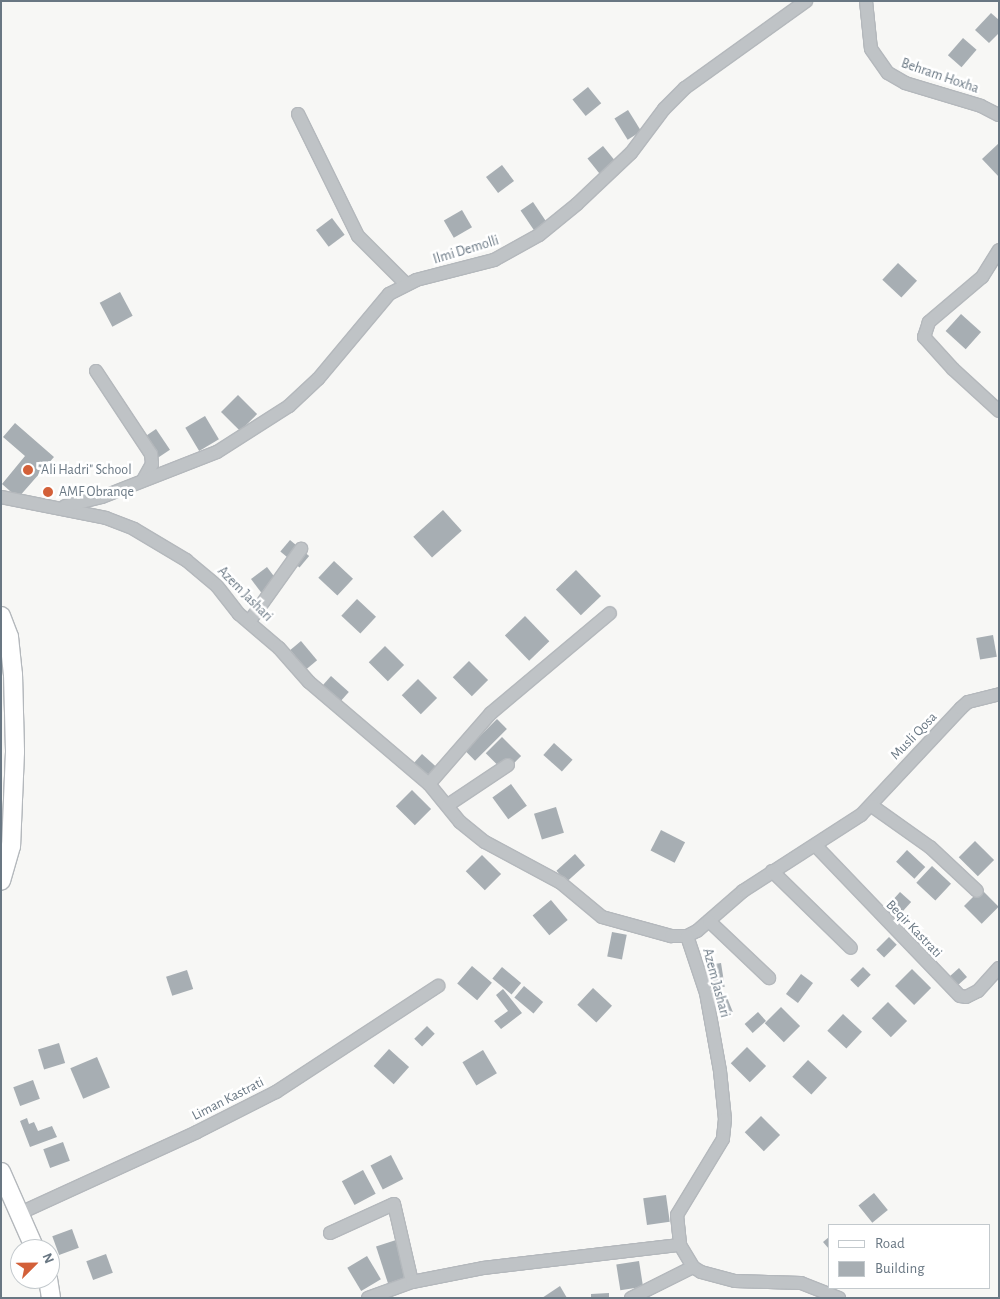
<!DOCTYPE html>
<style>
body{margin:0}
#map{position:relative;width:1000px;height:1299px;overflow:hidden;background:#f7f7f5;font-family:"Alegreya Sans",sans-serif}
div>[style]{position:absolute}
[style*='--x']{left:calc(var(--x)*1px);top:calc(var(--y)*1px);width:calc(var(--w)*1px);rotate:calc(var(--a)*1deg)}
.building>*{inset:0;background:#a7aeb3;transform-origin:0 0}
.roads{filter:drop-shadow(1px 0 #b4b8bc) drop-shadow(-1px 0 #b4b8bc) drop-shadow(0 1px #b4b8bc) drop-shadow(0 -1px #b4b8bc)}
.street>*{height:12px;margin:-6px;padding:0 6px;transform-origin:6px;border-radius:6px;background:#bfc3c6}
.secondary>*{height:18px;margin:-9px;padding:0 9px;transform-origin:9px;border-radius:9px;background:#fff}
.dots>*{width:14px;height:14px;translate:-50% -50%;box-sizing:border-box;border:2px solid #fff;border-radius:50%}
span{translate:-50% -50%;white-space:nowrap;text-align:center;line-height:1.15;-webkit-text-stroke:5px #fff;paint-order:stroke}
.street-label{font-size:14px;color:#697783}
.poi-label{font-size:14px;color:#697783}
.left{translate:0 -50%;text-align:left}
.frame{position:absolute;inset:0;border:2px solid #697783;pointer-events:none}
.legend{position:absolute;left:828px;top:1224px;width:162px;height:65px;box-sizing:border-box;background:#fff;border:1px solid #c3c9cd;margin:0;padding:6px 9px;list-style:none;font-size:15px;color:#697783}
.legend li{display:flex;align-items:center;gap:10px;height:25px}
.legend b{width:25px;border:1px solid #c3c9cd}
.north{position:absolute;left:10px;top:1239px;width:50px;height:50px;box-sizing:border-box;background:#fff;border:1px solid #c3c9cd;border-radius:50%;rotate:67deg;font-size:14px;font-weight:700;line-height:20px;text-align:center;color:#697783}
.north::after{content:'';display:block;margin:auto;width:18px;height:22px;background:#d36039;clip-path:polygon(50% 0,100% 100%,50% 72%,0 100%)}
</style>
<div id="map">
<div class="building">
<div style="clip-path:polygon(991px 13px,999px 20px,999px 33px,989px 43px,975px 30px)"></div>
<div style="left:963px;top:38px;width:18px;height:23px;rotate:41deg"></div>
<div style="left:588px;top:87px;width:21px;height:20px;rotate:51deg"></div>
<div style="left:628px;top:110px;width:25px;height:16px;rotate:58deg"></div>
<div style="clip-path:polygon(999px 143px,999px 177px,982px 159px)"></div>
<div style="left:603px;top:146px;width:21px;height:20px;rotate:51deg"></div>
<div style="left:502px;top:165px;width:20px;height:20px;rotate:53deg"></div>
<div style="left:533px;top:202px;width:25px;height:15px;rotate:56deg"></div>
<div style="left:462px;top:210px;width:20px;height:21px;rotate:60deg"></div>
<div style="left:332px;top:218px;width:21px;height:20px;rotate:53deg"></div>
<div style="left:898px;top:263px;width:26px;height:23px;rotate:43deg"></div>
<div style="left:120px;top:292px;width:27px;height:23px;rotate:62deg"></div>
<div style="left:961px;top:314px;width:27px;height:23px;rotate:42deg"></div>
<div style="left:238px;top:395px;width:27px;height:24px;rotate:45deg"></div>
<div style="left:205px;top:416px;width:27px;height:23px;rotate:59deg"></div>
<div style="clip-path:polygon(15px 423px,54px 457px,18px 498px,2px 484px,25px 456px,3px 437px)"></div>
<div style="left:156px;top:429px;width:25px;height:15px;rotate:56deg"></div>
<div style="left:443px;top:510px;width:28px;height:40px;rotate:48deg"></div>
<div style="left:290px;top:540px;width:25px;height:15px;rotate:40deg"></div>
<div style="left:334px;top:561px;width:26px;height:23px;rotate:43deg"></div>
<div style="left:267px;top:567px;width:20px;height:20px;rotate:53deg"></div>
<div style="left:576px;top:570px;width:36px;height:28px;rotate:46deg"></div>
<div style="left:357px;top:599px;width:26px;height:23px;rotate:43deg"></div>
<div style="left:525px;top:616px;width:35px;height:28px;rotate:46deg"></div>
<div style="left:993px;top:635px;width:22px;height:17px;rotate:80deg"></div>
<div style="left:301px;top:641px;width:25px;height:14px;rotate:50deg"></div>
<div style="left:385px;top:646px;width:27px;height:23px;rotate:45deg"></div>
<div style="left:469px;top:661px;width:27px;height:23px;rotate:45deg"></div>
<div style="left:331px;top:676px;width:24px;height:15px;rotate:42deg"></div>
<div style="left:418px;top:679px;width:27px;height:23px;rotate:45deg"></div>
<div style="left:497px;top:719px;width:14px;height:45px;rotate:45deg"></div>
<div style="left:502px;top:737px;width:27px;height:23px;rotate:45deg"></div>
<div style="left:554px;top:743px;width:25px;height:16px;rotate:42deg"></div>
<div style="left:422px;top:754px;width:25px;height:14px;rotate:42deg"></div>
<div style="left:511px;top:784px;width:27px;height:23px;rotate:54deg"></div>
<div style="left:412px;top:790px;width:27px;height:23px;rotate:45deg"></div>
<div style="left:556px;top:807px;width:27px;height:23px;rotate:73deg"></div>
<div style="left:661px;top:830px;width:27px;height:23px;rotate:27deg"></div>
<div style="left:975px;top:841px;width:27px;height:23px;rotate:45deg"></div>
<div style="left:907px;top:850px;width:25px;height:16px;rotate:43deg"></div>
<div style="left:575px;top:854px;width:15px;height:25px;rotate:48deg"></div>
<div style="left:482px;top:855px;width:27px;height:23px;rotate:45deg"></div>
<div style="left:932px;top:866px;width:26px;height:23px;rotate:43deg"></div>
<div style="left:981px;top:889px;width:25px;height:24px;rotate:45deg"></div>
<div style="left:900px;top:892px;width:15px;height:25px;rotate:42deg"></div>
<div style="left:551px;top:900px;width:26px;height:24px;rotate:50deg"></div>
<div style="left:612px;top:932px;width:15px;height:25px;rotate:11deg"></div>
<div style="left:889px;top:937px;width:11px;height:18px;rotate:45deg"></div>
<div style="left:721px;top:963px;width:24px;height:14px;rotate:81deg"></div>
<div style="left:472px;top:966px;width:26px;height:23px;rotate:40deg"></div>
<div style="left:502px;top:967px;width:25px;height:15px;rotate:40deg"></div>
<div style="left:863px;top:967px;width:11px;height:18px;rotate:45deg"></div>
<div style="left:959px;top:968px;width:12px;height:18px;rotate:48deg"></div>
<div style="left:912px;top:969px;width:27px;height:24px;rotate:45deg"></div>
<div style="left:187px;top:970px;width:20px;height:22px;rotate:72deg"></div>
<div style="left:801px;top:974px;width:15px;height:25px;rotate:37deg"></div>
<div style="left:524px;top:986px;width:25px;height:15px;rotate:40deg"></div>
<div style="left:593px;top:988px;width:26px;height:23px;rotate:43deg"></div>
<div style="clip-path:polygon(503px 989px,522px 1013px,501px 1029px,494px 1021px,508px 1011px,496px 995px)"></div>
<div style="left:726px;top:995px;width:18px;height:11px;rotate:68deg"></div>
<div style="left:888px;top:1002px;width:27px;height:23px;rotate:45deg"></div>
<div style="left:781px;top:1007px;width:27px;height:23px;rotate:45deg"></div>
<div style="left:758px;top:1012px;width:12px;height:18px;rotate:48deg"></div>
<div style="left:843px;top:1014px;width:26px;height:23px;rotate:43deg"></div>
<div style="left:427px;top:1026px;width:11px;height:18px;rotate:45deg"></div>
<div style="left:59px;top:1043px;width:21px;height:22px;rotate:73deg"></div>
<div style="left:747px;top:1047px;width:27px;height:23px;rotate:45deg"></div>
<div style="left:389px;top:1049px;width:27px;height:23px;rotate:42deg"></div>
<div style="left:483px;top:1050px;width:27px;height:24px;rotate:59deg"></div>
<div style="left:97px;top:1057px;width:33px;height:29px;rotate:67deg"></div>
<div style="left:808px;top:1060px;width:26px;height:23px;rotate:43deg"></div>
<div style="left:33px;top:1080px;width:20px;height:21px;rotate:70deg"></div>
<div style="left:761px;top:1116px;width:27px;height:23px;rotate:45deg"></div>
<div style="clip-path:polygon(27px 1118px,29px 1124px,34px 1122px,38px 1131px,52px 1126px,57px 1137px,30px 1147px,20px 1121px)"></div>
<div style="left:63px;top:1142px;width:20px;height:21px;rotate:70deg"></div>
<div style="left:391px;top:1155px;width:27px;height:23px;rotate:63deg"></div>
<div style="left:363px;top:1170px;width:27px;height:24px;rotate:62deg"></div>
<div style="left:874px;top:1193px;width:22px;height:20px;rotate:51deg"></div>
<div style="left:666px;top:1195px;width:27px;height:23px;rotate:82deg"></div>
<div style="left:72px;top:1229px;width:20px;height:21px;rotate:70deg"></div>
<div style="clip-path:polygon(829px 1237px,829px 1249px,823px 1242px)"></div>
<div style="left:396px;top:1240px;width:40px;height:21px;rotate:72deg"></div>
<div style="left:106px;top:1254px;width:20px;height:21px;rotate:70deg"></div>
<div style="left:367px;top:1256px;width:27px;height:23px;rotate:59deg"></div>
<div style="left:639px;top:1261px;width:26px;height:23px;rotate:81deg"></div>
<div style="clip-path:polygon(560px 1286px,567px 1298px,542px 1298px)"></div>
<div style="clip-path:polygon(609px 1293px,609px 1298px,591px 1298px,591px 1294px)"></div>
</div>
<div class="roads">
<div class="street">
<div style="--x:866;--y:1;--w:48;--a:84.1"></div>
<div style="--x:871;--y:49;--w:29;--a:55"></div>
<div style="--x:888;--y:73;--w:20;--a:30"></div>
<div style="--x:905;--y:83;--w:79;--a:16.8"></div>
<div style="--x:981;--y:106;--w:20;--a:27"></div>
<div style="--x:298;--y:114;--w:136;--a:63.8"></div>
<div style="--x:358;--y:236;--w:68;--a:45"></div>
<div style="--x:999;--y:250;--w:32;--a:122"></div>
<div style="--x:982;--y:277;--w:70;--a:139.7"></div>
<div style="--x:929;--y:322;--w:16;--a:108"></div>
<div style="--x:924;--y:337;--w:43;--a:47.8"></div>
<div style="--x:953;--y:369;--w:62;--a:42.4"></div>
<div style="--x:96;--y:371;--w:100;--a:56.5"></div>
<div style="--x:151;--y:454;--w:10;--a:84"></div>
<div style="--x:152;--y:464;--w:18;--a:119"></div>
<div style="--x:1;--y:497;--w:107;--a:11.3"></div>
<div style="--x:106;--y:518;--w:30;--a:21"></div>
<div style="--x:134;--y:529;--w:61;--a:30.8"></div>
<div style="--x:186;--y:560;--w:40;--a:40"></div>
<div style="--x:217;--y:586;--w:36;--a:52"></div>
<div style="--x:239;--y:614;--w:52;--a:40.4"></div>
<div style="--x:279;--y:648;--w:45;--a:48.6"></div>
<div style="--x:309;--y:682;--w:157;--a:40.4"></div>
<div style="--x:429;--y:784;--w:49;--a:50.8"></div>
<div style="--x:460;--y:822;--w:32;--a:39"></div>
<div style="--x:485;--y:842;--w:86;--a:28.3"></div>
<div style="--x:561;--y:883;--w:53;--a:39.7"></div>
<div style="--x:602;--y:917;--w:72;--a:15.4"></div>
<div style="--x:671;--y:936;--w:16;--a:0"></div>
<div style="--x:687;--y:936;--w:11;--a:-27"></div>
<div style="--x:697;--y:931;--w:61;--a:-41"></div>
<div style="--x:743;--y:891;--w:140;--a:-32.8"></div>
<div style="--x:861;--y:815;--w:146;--a:-46.9"></div>
<div style="--x:961;--y:708;--w:9;--a:-41"></div>
<div style="--x:968;--y:702;--w:32;--a:-14"></div>
<div style="--x:65;--y:506;--w:38;--a:-14"></div>
<div style="--x:102;--y:497;--w:123;--a:-21.4"></div>
<div style="--x:217;--y:452;--w:85;--a:-32.6"></div>
<div style="--x:289;--y:406;--w:40;--a:-43"></div>
<div style="--x:318;--y:379;--w:111;--a:-50.1"></div>
<div style="--x:389;--y:294;--w:30;--a:-27"></div>
<div style="--x:416;--y:280;--w:81;--a:-14.4"></div>
<div style="--x:494;--y:260;--w:51;--a:-29.1"></div>
<div style="--x:539;--y:235;--w:49;--a:-39.2"></div>
<div style="--x:577;--y:204;--w:74;--a:-43.4"></div>
<div style="--x:631;--y:153;--w:55;--a:-53.1"></div>
<div style="--x:664;--y:109;--w:30;--a:-45"></div>
<div style="--x:685;--y:88;--w:149;--a:-35.7"></div>
<div style="--x:249;--y:622;--w:90;--a:-54.5"></div>
<div style="--x:429;--y:784;--w:94;--a:-48.9"></div>
<div style="--x:491;--y:713;--w:155;--a:-40"></div>
<div style="--x:448;--y:805;--w:72;--a:-33.7"></div>
<div style="--x:872;--y:806;--w:71;--a:35.3"></div>
<div style="--x:930;--y:847;--w:64;--a:43.1"></div>
<div style="--x:815;--y:845;--w:209;--a:46.2"></div>
<div style="--x:960;--y:996;--w:6;--a:9"></div>
<div style="--x:966;--y:997;--w:13;--a:-27"></div>
<div style="--x:978;--y:991;--w:31;--a:-48"></div>
<div style="--x:772;--y:871;--w:110;--a:44.3"></div>
<div style="--x:709;--y:921;--w:83;--a:43.5"></div>
<div style="--x:687;--y:936;--w:60;--a:71.6"></div>
<div style="--x:706;--y:993;--w:79;--a:79.8"></div>
<div style="--x:720;--y:1071;--w:48;--a:84.1"></div>
<div style="--x:725;--y:1119;--w:20;--a:96"></div>
<div style="--x:723;--y:1139;--w:89;--a:121.2"></div>
<div style="--x:677;--y:1215;--w:30;--a:84"></div>
<div style="--x:680;--y:1245;--w:26;--a:59"></div>
<div style="--x:693;--y:1267;--w:9;--a:32"></div>
<div style="--x:701;--y:1272;--w:35;--a:15"></div>
<div style="--x:735;--y:1281;--w:66;--a:1.7"></div>
<div style="--x:801;--y:1283;--w:41;--a:21.5"></div>
<div style="--x:18;--y:1214;--w:197;--a:-24.6"></div>
<div style="--x:197;--y:1132;--w:89;--a:-26.9"></div>
<div style="--x:276;--y:1092;--w:194;--a:-33.2"></div>
<div style="--x:330;--y:1233;--w:70;--a:-24.4"></div>
<div style="--x:394;--y:1204;--w:80;--a:77"></div>
<div style="--x:368;--y:1298;--w:47;--a:-20"></div>
<div style="--x:412;--y:1282;--w:72;--a:-11.2"></div>
<div style="--x:483;--y:1268;--w:198;--a:-6.7"></div>
<div style="--x:631;--y:1298;--w:69;--a:-26.6"></div>
</div>
<div class="secondary">
<div style="--x:1;--y:616;--w:22;--a:69"></div>
<div style="--x:9;--y:637;--w:37;--a:84"></div>
<div style="--x:13;--y:674;--w:78;--a:88.5"></div>
<div style="--x:15;--y:752;--w:94;--a:92.4"></div>
<div style="--x:11;--y:846;--w:36;--a:106"></div>
<div style="--x:1;--y:1172;--w:84;--a:66.2"></div>
<div style="--x:48;--y:1279;--w:19;--a:81"></div>
</div>
</div>
<div class="dots">
<div style="left:28px;top:470px;background:#d36039"></div>
<div style="left:48px;top:492px;background:#d36039"></div>
</div>
<div class="street-label">
<span style="left:940px;top:76px;rotate:19deg">Behram Hoxha</span>
<span style="left:466px;top:250px;rotate:-17deg">Ilmi Demolli</span>
<span style="left:245px;top:594px;rotate:45deg">Azem Jashari</span>
<span style="left:914px;top:736px;rotate:-46deg">Musli Qosa</span>
<span style="left:914px;top:929px;rotate:46deg">Beqir Kastrati</span>
<span style="left:716px;top:983px;rotate:75deg">Azem Jashari</span>
<span style="left:228px;top:1099px;rotate:-27deg">Liman Kastrati</span>
</div>
<div class="poi-label">
<span class="left" style="left:38px;top:470px">"Ali Hadri" School</span>
<span class="left" style="left:59px;top:492px">AMF Obranqe</span>
</div>
<div class="frame"></div>
<ul class="legend">
<li><b style="height:6px;background:#fff"></b>Road</li>
<li><b style="height:14px;background:#a7aeb3"></b>Building</li>
</ul>
<div class="north">N</div>
</div>
